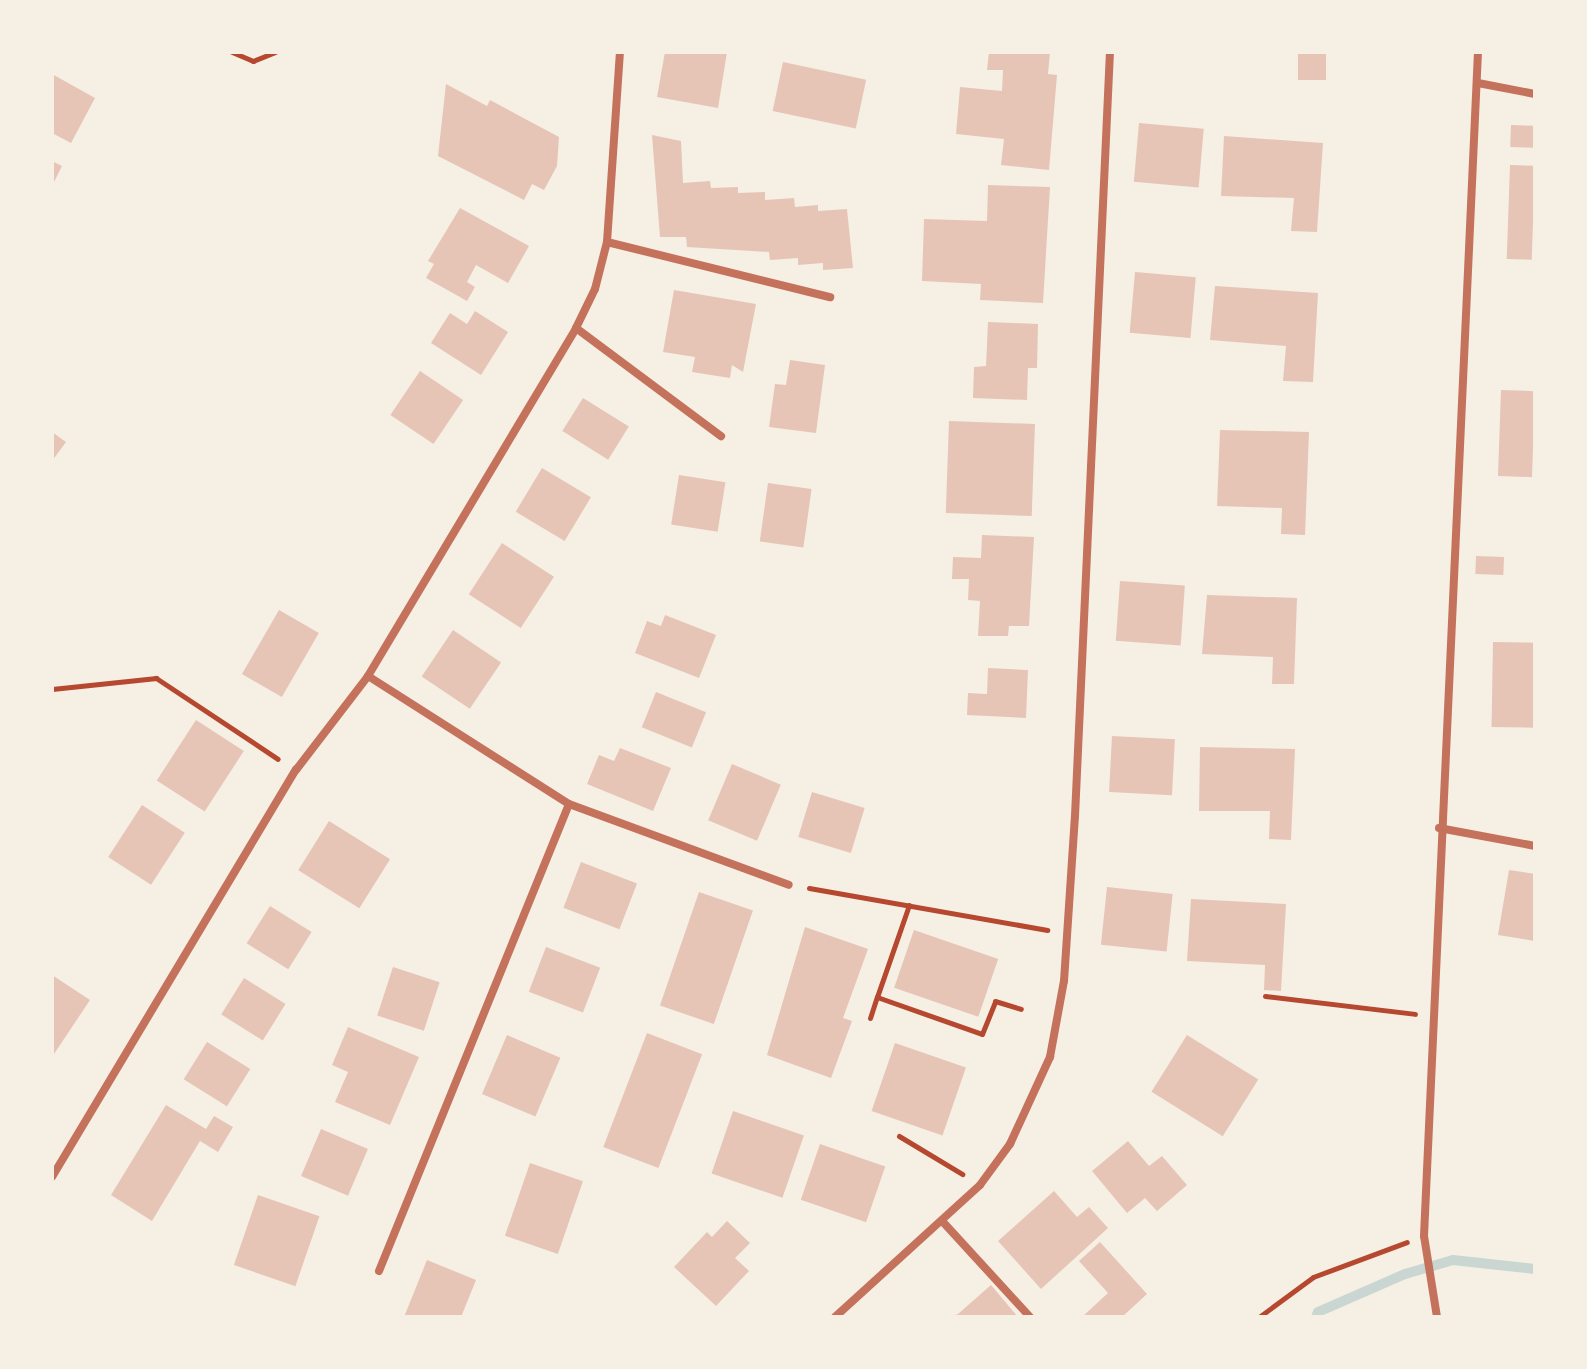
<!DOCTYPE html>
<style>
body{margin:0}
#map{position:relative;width:1587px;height:1369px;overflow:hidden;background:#f6efe4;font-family:Raleway,sans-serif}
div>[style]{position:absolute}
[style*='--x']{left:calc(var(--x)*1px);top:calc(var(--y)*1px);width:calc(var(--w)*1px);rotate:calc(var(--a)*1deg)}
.stream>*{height:10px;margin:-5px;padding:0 5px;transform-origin:5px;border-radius:5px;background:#c9d6d2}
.building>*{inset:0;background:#e6c5b7;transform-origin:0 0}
.path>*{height:5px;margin:-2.5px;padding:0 2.5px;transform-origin:2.5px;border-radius:2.5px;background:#b5482f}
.minor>*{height:8px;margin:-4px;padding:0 4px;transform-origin:4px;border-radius:4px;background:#c5725c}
span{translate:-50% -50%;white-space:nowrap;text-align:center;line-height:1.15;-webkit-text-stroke:8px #f6efe4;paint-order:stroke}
.frame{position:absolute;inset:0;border:54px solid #f6efe4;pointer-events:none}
</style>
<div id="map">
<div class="stream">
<div style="--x:1316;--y:1317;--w:5;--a:-68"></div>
<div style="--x:1318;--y:1312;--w:95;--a:-23.6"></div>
<div style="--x:1405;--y:1274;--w:50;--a:-16.3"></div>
<div style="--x:1453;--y:1260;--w:82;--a:6.3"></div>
</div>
<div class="building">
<div style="clip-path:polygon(665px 52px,727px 52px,718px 108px,657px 97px)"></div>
<div style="clip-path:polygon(989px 52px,1050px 52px,1048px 74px,1057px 75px,1049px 170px,1001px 165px,1004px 139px,956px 134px,960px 87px,1002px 91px,1003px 70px,987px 70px)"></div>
<div style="left:1298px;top:52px;width:28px;height:28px"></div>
<div style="left:783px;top:62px;width:85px;height:50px;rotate:12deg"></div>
<div style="clip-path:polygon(52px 74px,95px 98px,71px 143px,52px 133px)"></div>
<div style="clip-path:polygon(446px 84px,487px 106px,490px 100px,559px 137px,557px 166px,544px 190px,532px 184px,524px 200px,438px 156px)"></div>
<div style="left:1139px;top:123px;width:65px;height:59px;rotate:5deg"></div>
<div style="left:1511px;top:125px;width:24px;height:22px;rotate:2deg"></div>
<div style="clip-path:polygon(652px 135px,681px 141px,683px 183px,710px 181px,711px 188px,738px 187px,738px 193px,765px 192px,765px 200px,794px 198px,795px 207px,818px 205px,818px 211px,847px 209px,853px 268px,823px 270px,823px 263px,798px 265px,798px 258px,770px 260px,769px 252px,687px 247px,686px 237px,660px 237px)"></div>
<div style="clip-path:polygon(1224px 136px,1323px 143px,1317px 232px,1291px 231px,1294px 198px,1221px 196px)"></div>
<div style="clip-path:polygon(52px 161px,62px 166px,52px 186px)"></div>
<div style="left:1510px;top:165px;width:25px;height:94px;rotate:2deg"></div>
<div style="clip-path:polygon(988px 185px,1050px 187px,1043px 303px,980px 300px,981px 284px,922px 281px,924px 219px,987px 221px)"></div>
<div style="clip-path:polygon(460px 208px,529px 246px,508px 283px,476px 265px,467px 282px,475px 287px,467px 301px,426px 278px,434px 264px,428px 261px)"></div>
<div style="left:1135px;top:272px;width:61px;height:61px;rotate:5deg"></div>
<div style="clip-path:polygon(1215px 286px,1318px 293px,1313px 382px,1283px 381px,1286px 346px,1210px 340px)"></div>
<div style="clip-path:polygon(674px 290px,756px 304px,743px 372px,732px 365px,730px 378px,692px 372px,695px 357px,663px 352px)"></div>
<div style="clip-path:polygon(475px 311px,508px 332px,481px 375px,431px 343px,450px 313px,467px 324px)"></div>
<div style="clip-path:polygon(988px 322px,1038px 324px,1037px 368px,1028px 368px,1027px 400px,973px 398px,974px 367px,986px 366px)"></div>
<div style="clip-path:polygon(790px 360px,825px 365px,816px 433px,769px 427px,775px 384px,786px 385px)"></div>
<div style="left:420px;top:371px;width:52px;height:53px;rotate:34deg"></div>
<div style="left:1501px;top:390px;width:34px;height:86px;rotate:2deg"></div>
<div style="left:583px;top:398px;width:54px;height:39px;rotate:32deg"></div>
<div style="left:949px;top:421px;width:86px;height:92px;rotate:2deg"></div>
<div style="clip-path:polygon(1220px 430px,1309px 432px,1305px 535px,1281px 534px,1282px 508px,1217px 506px)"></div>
<div style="clip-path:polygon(52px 432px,66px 442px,52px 461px)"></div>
<div style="left:542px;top:468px;width:57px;height:51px;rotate:31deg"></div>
<div style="left:679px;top:475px;width:47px;height:50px;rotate:9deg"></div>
<div style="left:768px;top:483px;width:44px;height:59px;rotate:8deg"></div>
<div style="clip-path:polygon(982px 535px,1034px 537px,1029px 626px,1009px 626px,1008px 636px,978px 636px,980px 601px,968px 600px,969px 579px,952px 579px,953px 557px,981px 558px)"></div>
<div style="left:502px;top:543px;width:62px;height:61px;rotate:33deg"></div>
<div style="left:1476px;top:556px;width:28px;height:18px;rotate:2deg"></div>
<div style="left:1120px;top:581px;width:65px;height:60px;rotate:4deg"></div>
<div style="clip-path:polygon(1207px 595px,1297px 598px,1294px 684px,1272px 684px,1273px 657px,1202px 654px)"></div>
<div style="left:279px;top:610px;width:46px;height:74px;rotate:30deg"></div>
<div style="clip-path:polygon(665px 615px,716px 635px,699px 678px,635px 653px,647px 621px,661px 626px)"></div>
<div style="left:453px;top:630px;width:58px;height:56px;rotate:34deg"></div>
<div style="left:1493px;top:642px;width:42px;height:85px;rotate:1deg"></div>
<div style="clip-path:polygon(988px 668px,1028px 670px,1026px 718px,967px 715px,968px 693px,987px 694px)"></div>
<div style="left:656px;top:692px;width:54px;height:38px;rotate:22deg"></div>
<div style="left:196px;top:720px;width:57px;height:72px;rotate:33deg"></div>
<div style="left:1112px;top:736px;width:63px;height:56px;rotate:3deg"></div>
<div style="clip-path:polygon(1200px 747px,1295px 749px,1291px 840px,1269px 839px,1270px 811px,1199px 811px)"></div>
<div style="clip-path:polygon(620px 748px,671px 768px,653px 811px,587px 784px,599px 755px,614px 761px)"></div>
<div style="left:732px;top:764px;width:53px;height:61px;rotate:23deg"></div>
<div style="left:812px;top:792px;width:55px;height:47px;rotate:17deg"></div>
<div style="left:142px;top:805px;width:51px;height:62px;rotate:33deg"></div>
<div style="left:329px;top:821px;width:72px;height:58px;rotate:32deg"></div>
<div style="left:581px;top:862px;width:60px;height:49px;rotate:21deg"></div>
<div style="clip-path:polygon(1509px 870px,1535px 874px,1535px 941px,1498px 935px)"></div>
<div style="left:1107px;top:887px;width:66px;height:58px;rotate:6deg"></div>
<div style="left:699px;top:892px;width:57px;height:120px;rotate:19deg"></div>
<div style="clip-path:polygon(1191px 899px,1286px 904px,1281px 991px,1264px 990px,1265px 965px,1187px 961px)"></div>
<div style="left:270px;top:906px;width:49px;height:44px;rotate:32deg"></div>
<div style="clip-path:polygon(805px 927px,868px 949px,843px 1018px,852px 1021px,831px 1078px,767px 1055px)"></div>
<div style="left:914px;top:930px;width:89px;height:61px;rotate:19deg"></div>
<div style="left:546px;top:947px;width:58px;height:48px;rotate:21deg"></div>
<div style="left:393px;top:967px;width:49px;height:51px;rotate:18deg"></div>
<div style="clip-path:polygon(52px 975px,90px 1000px,52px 1057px)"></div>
<div style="left:244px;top:978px;width:49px;height:43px;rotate:32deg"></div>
<div style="clip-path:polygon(348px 1027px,419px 1057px,390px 1125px,335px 1102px,348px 1072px,332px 1065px)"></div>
<div style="left:647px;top:1033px;width:59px;height:122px;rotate:21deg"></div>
<div style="left:507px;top:1035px;width:58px;height:64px;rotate:23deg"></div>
<div style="left:1187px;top:1035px;width:84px;height:67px;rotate:32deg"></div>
<div style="left:207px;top:1042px;width:51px;height:44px;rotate:32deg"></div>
<div style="left:895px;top:1043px;width:75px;height:72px;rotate:19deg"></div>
<div style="clip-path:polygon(166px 1105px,206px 1129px,214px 1116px,233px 1127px,218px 1152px,200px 1141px,152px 1221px,111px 1195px)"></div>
<div style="left:733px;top:1111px;width:75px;height:66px;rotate:19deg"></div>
<div style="left:321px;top:1129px;width:51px;height:51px;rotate:23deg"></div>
<div style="clip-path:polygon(1128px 1141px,1149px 1166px,1162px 1156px,1187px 1185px,1157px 1211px,1145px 1198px,1127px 1213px,1092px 1171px)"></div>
<div style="left:820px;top:1144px;width:69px;height:59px;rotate:19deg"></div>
<div style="left:530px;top:1163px;width:56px;height:77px;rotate:19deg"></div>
<div style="clip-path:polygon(1054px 1191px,1077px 1217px,1089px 1207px,1108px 1228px,1041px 1289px,998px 1241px)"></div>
<div style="left:258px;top:1195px;width:65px;height:74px;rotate:19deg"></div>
<div style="clip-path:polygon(727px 1221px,750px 1243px,735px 1258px,749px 1271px,716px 1306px,674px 1267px,707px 1232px,712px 1237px)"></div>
<div style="clip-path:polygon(1100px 1242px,1147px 1294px,1122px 1317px,1082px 1317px,1108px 1293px,1079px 1261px)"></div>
<div style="clip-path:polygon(427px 1260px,476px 1280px,461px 1317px,404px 1317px)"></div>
<div style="clip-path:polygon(991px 1285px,1018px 1317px,949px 1317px,958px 1314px)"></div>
</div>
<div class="path">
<div style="--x:232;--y:52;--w:23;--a:23"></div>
<div style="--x:253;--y:61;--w:24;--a:-22"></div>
<div style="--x:52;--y:689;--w:105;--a:-6"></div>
<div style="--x:156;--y:678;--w:146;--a:33.6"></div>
<div style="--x:809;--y:888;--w:242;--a:10"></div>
<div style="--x:909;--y:905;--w:97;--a:109.2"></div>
<div style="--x:877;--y:997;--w:111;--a:19.4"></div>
<div style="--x:982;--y:1034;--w:35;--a:-68"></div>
<div style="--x:995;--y:1001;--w:27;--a:17"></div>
<div style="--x:1265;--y:996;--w:151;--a:6.8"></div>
<div style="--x:870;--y:1018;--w:22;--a:-72"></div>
<div style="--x:899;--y:1136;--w:74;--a:31.1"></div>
<div style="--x:1259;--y:1317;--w:67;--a:-36.5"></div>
<div style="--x:1313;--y:1277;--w:100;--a:-20.4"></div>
</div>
<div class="minor">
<div style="--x:1478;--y:83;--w:58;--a:10.9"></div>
<div style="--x:607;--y:242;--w:230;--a:13.9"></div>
<div style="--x:576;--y:328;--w:181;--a:36.7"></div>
<div style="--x:368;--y:676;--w:238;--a:32.5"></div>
<div style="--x:569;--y:804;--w:234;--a:20.2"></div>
<div style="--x:1439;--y:828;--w:98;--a:10.6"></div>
<div style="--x:52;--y:1177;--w:475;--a:-59.1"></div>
<div style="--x:296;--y:770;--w:118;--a:-52.5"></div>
<div style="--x:368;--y:676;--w:405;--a:-59.1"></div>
<div style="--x:576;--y:328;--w:43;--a:-64"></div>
<div style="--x:595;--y:289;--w:49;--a:-75.7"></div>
<div style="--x:607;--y:242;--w:190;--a:-86.1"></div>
<div style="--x:943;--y:1222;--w:129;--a:47.5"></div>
<div style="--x:379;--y:1271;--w:504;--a:-67.86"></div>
<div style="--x:835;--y:1317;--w:196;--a:-42.3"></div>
<div style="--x:980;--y:1185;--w:51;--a:-53.8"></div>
<div style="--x:1010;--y:1144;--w:96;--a:-65.3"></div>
<div style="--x:1050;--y:1057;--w:77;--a:-79.6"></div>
<div style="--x:1064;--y:981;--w:165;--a:-86.2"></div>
<div style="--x:1075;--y:816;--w:765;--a:-87.38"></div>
<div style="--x:1437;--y:1317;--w:82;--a:-99.1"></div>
<div style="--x:1424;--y:1236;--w:1185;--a:-87.39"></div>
</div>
<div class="frame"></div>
</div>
